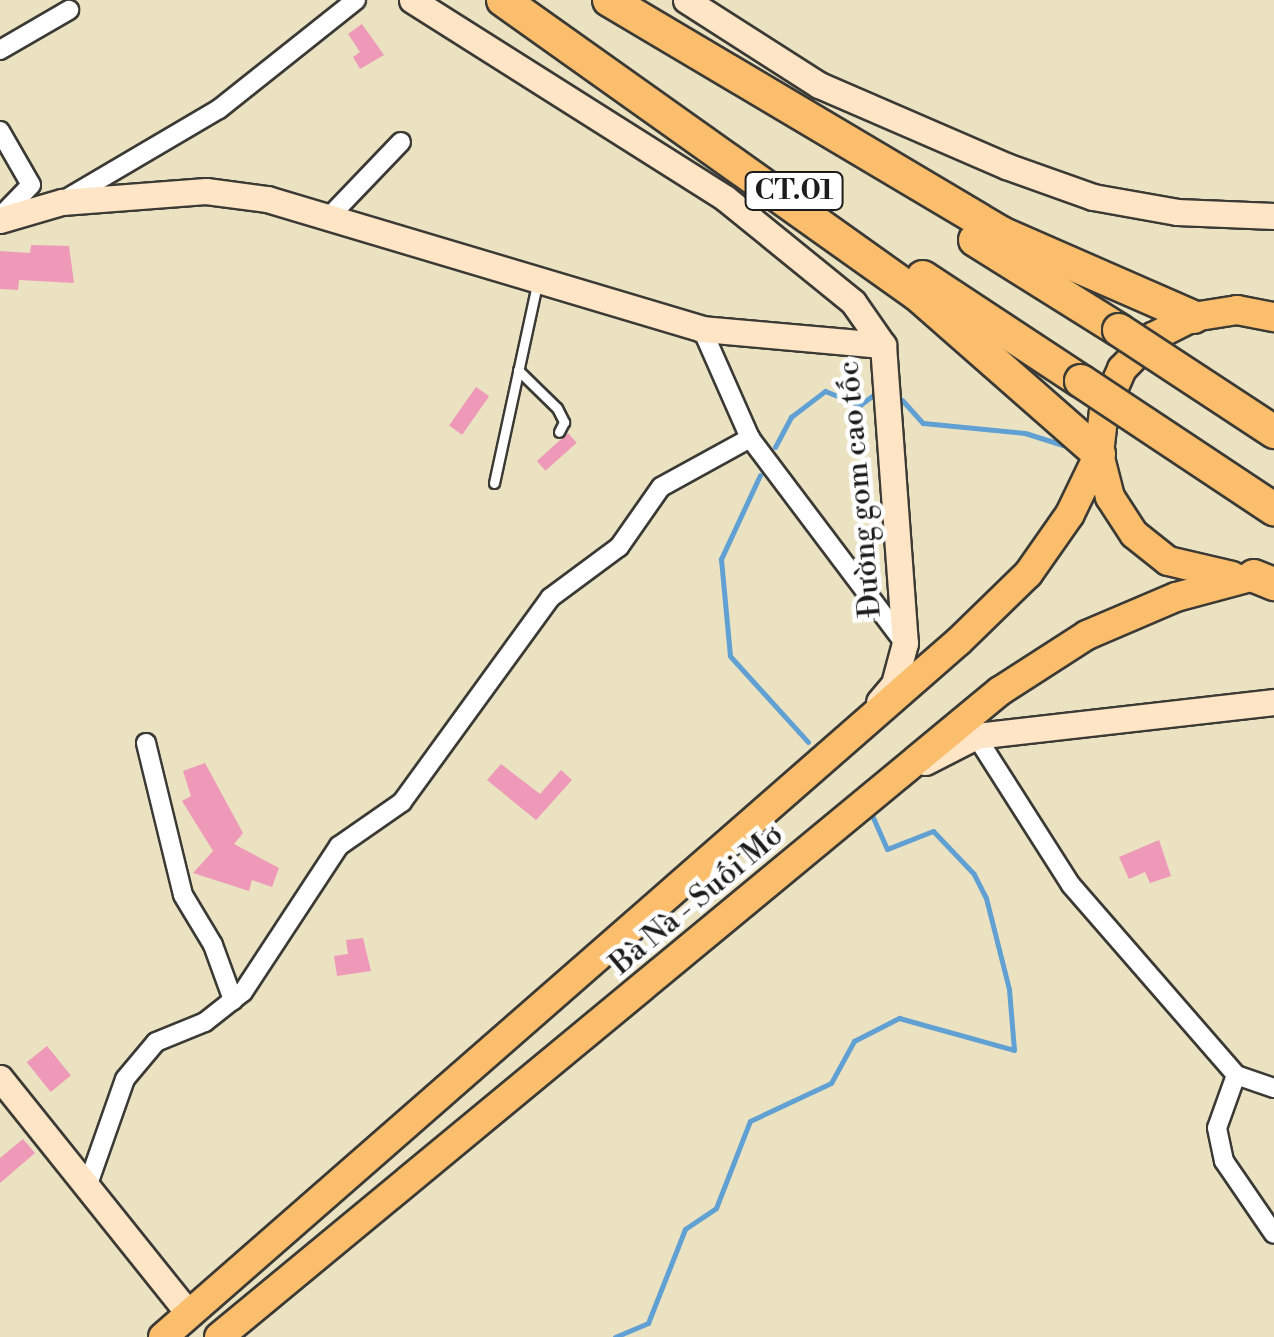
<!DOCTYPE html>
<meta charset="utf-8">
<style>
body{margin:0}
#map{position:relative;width:1274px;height:1337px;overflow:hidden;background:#ebe2c2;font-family:"Libre Bodoni",serif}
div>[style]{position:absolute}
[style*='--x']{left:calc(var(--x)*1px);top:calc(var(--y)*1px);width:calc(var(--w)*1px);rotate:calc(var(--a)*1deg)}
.stream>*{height:5px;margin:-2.5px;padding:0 2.5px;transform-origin:2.5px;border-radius:2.5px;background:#60a0d3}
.building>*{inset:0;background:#ee99b8;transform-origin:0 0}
.roads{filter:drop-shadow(2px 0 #3b3a35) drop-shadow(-2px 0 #3b3a35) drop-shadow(0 2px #3b3a35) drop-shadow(0 -2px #3b3a35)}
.lane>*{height:9px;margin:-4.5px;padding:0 4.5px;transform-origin:4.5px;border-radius:4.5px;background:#fff}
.street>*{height:18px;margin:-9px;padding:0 9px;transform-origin:9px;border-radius:9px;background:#fff}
.secondary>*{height:25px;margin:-12.5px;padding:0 12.5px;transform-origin:12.5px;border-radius:12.5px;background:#fde5c5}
.primary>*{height:28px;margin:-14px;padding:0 14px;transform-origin:14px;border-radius:14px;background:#fabe6d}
.highway>*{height:32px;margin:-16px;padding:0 16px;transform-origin:16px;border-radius:16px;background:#fabe6d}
.bridges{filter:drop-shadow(2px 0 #3b3a35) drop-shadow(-2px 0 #3b3a35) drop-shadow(0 2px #3b3a35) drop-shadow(0 -2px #3b3a35)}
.highway-bridge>*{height:32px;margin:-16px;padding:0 16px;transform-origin:16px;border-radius:16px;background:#fabe6d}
span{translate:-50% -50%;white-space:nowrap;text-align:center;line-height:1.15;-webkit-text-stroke:9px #fff;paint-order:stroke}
.shield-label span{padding:2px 8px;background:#fff;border:2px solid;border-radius:8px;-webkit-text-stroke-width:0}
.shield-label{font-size:28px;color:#1c1c1c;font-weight:700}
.street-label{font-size:30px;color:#1c1c1c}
</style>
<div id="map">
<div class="stream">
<div style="--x:902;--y:400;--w:31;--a:48"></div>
<div style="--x:923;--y:423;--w:102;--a:5.6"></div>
<div style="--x:1025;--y:433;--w:43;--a:17.6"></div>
<div style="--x:775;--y:447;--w:34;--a:-62"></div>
<div style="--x:791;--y:417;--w:43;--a:-37.4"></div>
<div style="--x:825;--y:391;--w:38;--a:22"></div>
<div style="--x:860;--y:405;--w:20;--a:-37"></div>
<div style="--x:760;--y:475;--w:93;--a:114.9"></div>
<div style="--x:721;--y:559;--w:97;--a:84.7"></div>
<div style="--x:730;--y:656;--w:116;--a:47.8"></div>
<div style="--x:615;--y:1337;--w:36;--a:-23"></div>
<div style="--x:648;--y:1323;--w:101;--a:-68.5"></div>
<div style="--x:685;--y:1229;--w:37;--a:-34"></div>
<div style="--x:716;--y:1208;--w:93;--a:-68.7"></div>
<div style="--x:750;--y:1121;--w:89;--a:-25.1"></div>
<div style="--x:831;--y:1083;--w:48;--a:-61.3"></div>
<div style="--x:854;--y:1041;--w:51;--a:-27.1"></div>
<div style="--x:899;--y:1018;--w:119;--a:15.5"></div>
<div style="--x:1014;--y:1050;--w:61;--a:-94.7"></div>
<div style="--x:1009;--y:989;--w:94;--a:-104.2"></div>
<div style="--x:986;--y:898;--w:27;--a:-117"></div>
<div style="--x:974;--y:874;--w:59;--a:-133.6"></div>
<div style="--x:933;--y:831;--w:49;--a:158.6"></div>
<div style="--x:887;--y:849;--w:35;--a:-114"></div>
</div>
<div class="building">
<div style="clip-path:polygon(362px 24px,384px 55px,360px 69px,353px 57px,360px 52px,348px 34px)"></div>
<div style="clip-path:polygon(31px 245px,69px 246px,74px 283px,19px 280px,18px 290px,0 289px,0 251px,30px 253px)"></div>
<div style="left:476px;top:387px;width:16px;height:47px;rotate:35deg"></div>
<div style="left:568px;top:433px;width:13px;height:42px;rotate:48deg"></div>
<div style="clip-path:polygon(205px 763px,243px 833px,234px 844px,279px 868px,272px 887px,252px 880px,249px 891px,193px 873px,213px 851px,182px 801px,191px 796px,183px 771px)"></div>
<div style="clip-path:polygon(501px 764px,540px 794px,561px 770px,572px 780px,536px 820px,487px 780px)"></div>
<div style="clip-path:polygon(1159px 840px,1171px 876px,1150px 883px,1145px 872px,1129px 879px,1119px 857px)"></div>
<div style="clip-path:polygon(363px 938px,371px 971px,337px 976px,334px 956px,348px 954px,346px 940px)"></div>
<div style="left:47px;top:1046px;width:38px;height:26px;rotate:51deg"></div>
<div style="clip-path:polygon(23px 1139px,35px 1153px,0 1183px,0 1158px)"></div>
</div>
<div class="roads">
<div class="lane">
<div style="--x:518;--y:370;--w:54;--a:44.3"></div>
<div style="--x:557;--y:408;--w:16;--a:63"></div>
<div style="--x:564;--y:422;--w:11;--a:117"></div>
<div style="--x:494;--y:483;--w:204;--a:-77.8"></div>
</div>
<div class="street">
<div style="--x:0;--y:50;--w:80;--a:-30.1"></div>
<div style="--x:0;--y:131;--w:62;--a:60.1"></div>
<div style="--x:31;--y:185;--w:39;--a:134"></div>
<div style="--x:66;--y:199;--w:178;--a:-30.5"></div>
<div style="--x:219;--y:109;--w:175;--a:-38.5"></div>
<div style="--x:331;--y:215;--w:101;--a:-46.2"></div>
<div style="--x:750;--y:438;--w:254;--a:53"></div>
<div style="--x:976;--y:736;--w:177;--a:57.5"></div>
<div style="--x:1071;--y:885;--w:252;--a:49"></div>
<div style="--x:1236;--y:1075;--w:40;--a:18.9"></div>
<div style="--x:146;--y:743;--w:156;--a:76.3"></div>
<div style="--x:183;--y:895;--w:58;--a:59"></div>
<div style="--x:213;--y:945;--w:59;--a:70"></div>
<div style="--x:1236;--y:1075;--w:56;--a:109.7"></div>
<div style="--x:1217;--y:1128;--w:34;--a:78"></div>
<div style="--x:1224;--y:1161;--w:88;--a:55.6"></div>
<div style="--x:87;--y:1187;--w:114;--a:-70.6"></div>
<div style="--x:125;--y:1079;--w:48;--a:-50"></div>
<div style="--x:156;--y:1042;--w:53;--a:-22.2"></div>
<div style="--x:205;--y:1022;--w:48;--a:-38.3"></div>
<div style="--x:243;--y:992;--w:175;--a:-56.7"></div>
<div style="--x:339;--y:846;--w:77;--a:-34.9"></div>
<div style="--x:402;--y:802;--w:252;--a:-54"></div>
<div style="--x:550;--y:598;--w:86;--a:-36.5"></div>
<div style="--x:619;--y:547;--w:73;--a:-55"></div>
<div style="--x:661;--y:487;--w:102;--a:-28.8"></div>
<div style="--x:750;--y:438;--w:119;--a:-113.8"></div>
</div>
<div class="secondary">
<div style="--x:412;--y:0;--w:370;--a:32.3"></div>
<div style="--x:725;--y:198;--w:165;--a:39.1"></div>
<div style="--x:853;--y:302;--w:52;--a:55.1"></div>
<div style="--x:883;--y:345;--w:299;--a:85.8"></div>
<div style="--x:905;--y:643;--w:42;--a:105"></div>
<div style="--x:894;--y:684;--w:23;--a:130"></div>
<div style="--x:686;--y:0;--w:158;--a:32.6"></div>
<div style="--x:819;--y:85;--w:204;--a:23.4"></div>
<div style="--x:1006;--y:166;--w:92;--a:19.6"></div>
<div style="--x:1093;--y:197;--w:85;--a:10.1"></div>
<div style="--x:1177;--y:212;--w:97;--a:2.4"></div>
<div style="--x:0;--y:220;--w:65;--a:-16.2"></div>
<div style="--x:62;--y:202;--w:144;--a:-4.4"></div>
<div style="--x:206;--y:191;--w:62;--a:7.5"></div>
<div style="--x:267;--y:199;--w:454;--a:16.6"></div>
<div style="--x:702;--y:329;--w:182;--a:5.1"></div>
<div style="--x:925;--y:762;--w:57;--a:-27"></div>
<div style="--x:976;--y:736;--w:300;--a:-6.5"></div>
<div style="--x:0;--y:1078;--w:301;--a:51.3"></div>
</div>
<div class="primary">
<div style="--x:1232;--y:576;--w:66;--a:-166.8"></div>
<div style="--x:1168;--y:561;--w:43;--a:-141.5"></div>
<div style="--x:1134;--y:534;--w:44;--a:-123"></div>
<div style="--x:1110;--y:497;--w:44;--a:-104.3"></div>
<div style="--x:1099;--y:454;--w:44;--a:-83.5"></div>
<div style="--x:1104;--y:410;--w:45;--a:-66.3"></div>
<div style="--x:1122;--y:369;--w:45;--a:-45.9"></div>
<div style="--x:1153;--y:337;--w:45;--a:-26.6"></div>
<div style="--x:1193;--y:317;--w:45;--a:-9"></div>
<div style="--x:1237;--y:310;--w:38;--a:11"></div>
<div style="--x:163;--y:1337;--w:1057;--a:-41.17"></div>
<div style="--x:959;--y:641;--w:96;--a:-44.2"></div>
<div style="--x:1028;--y:574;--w:73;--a:-55"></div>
<div style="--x:1070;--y:514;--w:67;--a:-64.2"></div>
<div style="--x:219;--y:1337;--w:1014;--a:-39.6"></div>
<div style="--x:1000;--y:691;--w:103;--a:-32.8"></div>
<div style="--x:1087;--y:635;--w:97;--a:-23.1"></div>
<div style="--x:1176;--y:597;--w:81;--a:-15.1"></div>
</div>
<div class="highway">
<div style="--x:503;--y:0;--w:509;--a:35.41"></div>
<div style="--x:918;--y:295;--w:241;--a:41.3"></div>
<div style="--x:609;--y:0;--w:456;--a:30.7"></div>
<div style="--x:1001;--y:233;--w:210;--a:23.6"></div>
<div style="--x:975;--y:240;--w:170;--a:32"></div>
<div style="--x:923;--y:277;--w:189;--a:33.4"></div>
<div style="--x:1254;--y:576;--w:22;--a:22"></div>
</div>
</div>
<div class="bridges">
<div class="highway-bridge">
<div style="--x:1119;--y:330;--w:186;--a:33.3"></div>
<div style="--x:1081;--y:381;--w:232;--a:33.6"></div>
</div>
</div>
<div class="shield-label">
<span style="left:794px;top:191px">CT.01</span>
</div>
<div class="street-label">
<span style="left:860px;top:489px;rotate:-95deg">Đường gom cao tốc</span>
<span style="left:697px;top:900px;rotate:-40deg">Bà Nà - Suối Mơ</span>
</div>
</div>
